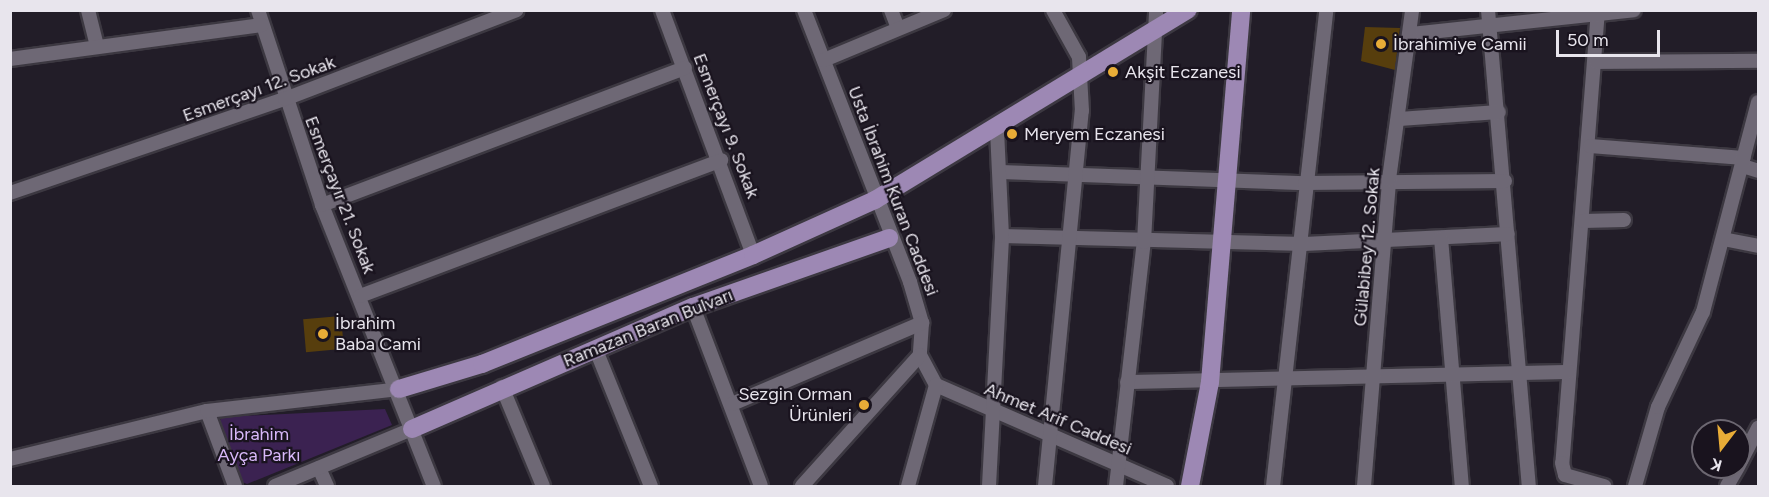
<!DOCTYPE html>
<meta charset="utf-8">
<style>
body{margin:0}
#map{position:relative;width:1769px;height:497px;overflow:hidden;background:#221d28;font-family:Figtree,sans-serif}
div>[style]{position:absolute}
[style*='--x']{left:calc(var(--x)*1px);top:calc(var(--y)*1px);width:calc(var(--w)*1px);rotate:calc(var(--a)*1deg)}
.green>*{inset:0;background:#3b2251}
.building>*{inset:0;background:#573e0d;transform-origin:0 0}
.roads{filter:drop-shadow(2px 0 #3c3841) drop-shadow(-2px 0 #3c3841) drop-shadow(0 2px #3c3841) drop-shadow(0 -2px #3c3841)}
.minor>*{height:14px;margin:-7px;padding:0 7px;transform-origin:7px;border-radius:7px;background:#6e6875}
.major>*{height:18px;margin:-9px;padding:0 9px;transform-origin:9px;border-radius:9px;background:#9d88b4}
.dots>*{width:16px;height:16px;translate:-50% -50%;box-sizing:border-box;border:3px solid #19131e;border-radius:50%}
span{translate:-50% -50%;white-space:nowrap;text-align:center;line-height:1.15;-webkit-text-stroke:4.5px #19131e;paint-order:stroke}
.poi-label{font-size:18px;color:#e8e5ed}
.left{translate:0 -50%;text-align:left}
.right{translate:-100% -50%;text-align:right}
.street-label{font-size:18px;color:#e8e5ed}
.park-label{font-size:18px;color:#d8b8f9}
.frame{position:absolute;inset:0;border:12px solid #e8e5ed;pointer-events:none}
.north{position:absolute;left:1691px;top:419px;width:60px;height:60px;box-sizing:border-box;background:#19131e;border:2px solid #6c6771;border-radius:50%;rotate:196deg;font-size:16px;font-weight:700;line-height:24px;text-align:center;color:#e8e5ed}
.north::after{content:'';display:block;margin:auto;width:21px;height:27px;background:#e8ac37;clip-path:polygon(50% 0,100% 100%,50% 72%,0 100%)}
.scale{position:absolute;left:1556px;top:30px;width:104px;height:27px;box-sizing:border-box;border:3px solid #e8e5ed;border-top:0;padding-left:8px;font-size:18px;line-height:21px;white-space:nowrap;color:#e8e5ed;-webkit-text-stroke:4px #19131e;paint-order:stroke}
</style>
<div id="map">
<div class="green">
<div style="clip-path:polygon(385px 409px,392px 425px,247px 484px,240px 481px,218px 422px,223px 417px)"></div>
</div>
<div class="building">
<div style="clip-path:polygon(1365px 27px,1400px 28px,1395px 70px,1361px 61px)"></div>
<div style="left:341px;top:316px;width:33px;height:38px;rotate:85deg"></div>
</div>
<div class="roads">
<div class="minor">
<div style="--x:88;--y:10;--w:37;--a:76"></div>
<div style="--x:258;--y:10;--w:205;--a:71.8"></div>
<div style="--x:322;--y:205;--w:302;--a:68.3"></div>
<div style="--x:662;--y:10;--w:261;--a:69.6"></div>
<div style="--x:804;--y:10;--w:292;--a:68.7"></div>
<div style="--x:910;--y:282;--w:43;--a:73.7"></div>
<div style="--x:922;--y:323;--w:32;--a:94"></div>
<div style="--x:920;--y:355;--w:34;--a:62"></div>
<div style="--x:891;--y:10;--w:19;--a:69"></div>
<div style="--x:1488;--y:10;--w:478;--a:85.1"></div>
<div style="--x:1598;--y:10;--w:454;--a:94.5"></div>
<div style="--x:1562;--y:463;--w:12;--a:76"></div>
<div style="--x:1565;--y:475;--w:41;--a:15.8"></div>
<div style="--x:1411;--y:34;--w:224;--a:-6.1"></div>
<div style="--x:10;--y:59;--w:254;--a:-7.7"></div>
<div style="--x:824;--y:60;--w:130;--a:-22.6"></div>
<div style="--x:1596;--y:62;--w:162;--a:-0.4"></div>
<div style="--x:1399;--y:119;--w:100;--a:-4"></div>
<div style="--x:1590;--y:146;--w:154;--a:4.5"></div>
<div style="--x:1743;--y:166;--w:16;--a:18"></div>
<div style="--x:1001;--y:172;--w:304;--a:2.1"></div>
<div style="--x:1305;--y:183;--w:200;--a:-0.6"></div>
<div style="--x:10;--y:193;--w:291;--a:-18.9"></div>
<div style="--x:285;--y:99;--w:248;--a:-21"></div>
<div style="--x:322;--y:205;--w:388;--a:-20.7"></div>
<div style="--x:1583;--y:221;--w:41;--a:-1.4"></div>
<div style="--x:1002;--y:236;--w:302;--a:1.5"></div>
<div style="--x:1304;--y:244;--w:204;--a:-2.8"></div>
<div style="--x:1441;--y:238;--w:249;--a:85.2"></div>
<div style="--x:1723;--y:239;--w:36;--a:11"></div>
<div style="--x:360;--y:296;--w:386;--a:-20.6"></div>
<div style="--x:693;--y:307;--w:191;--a:69.2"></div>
<div style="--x:596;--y:350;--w:147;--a:68"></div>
<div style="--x:1127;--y:382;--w:442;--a:-1.3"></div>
<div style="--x:936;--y:385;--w:252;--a:23.6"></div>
<div style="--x:502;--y:387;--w:107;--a:67.5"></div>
<div style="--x:732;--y:404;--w:207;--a:-23.1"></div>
<div style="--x:207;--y:411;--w:80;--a:69.5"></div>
<div style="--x:10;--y:459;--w:203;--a:-13.7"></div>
<div style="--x:207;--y:411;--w:193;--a:-6.5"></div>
<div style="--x:1739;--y:465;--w:42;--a:-62.8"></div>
<div style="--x:319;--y:468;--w:20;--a:66"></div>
<div style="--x:275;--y:486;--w:148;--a:-22.6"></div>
<div style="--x:802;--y:486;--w:176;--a:-48"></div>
<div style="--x:908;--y:486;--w:105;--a:-74.5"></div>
<div style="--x:989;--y:486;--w:250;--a:-87"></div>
<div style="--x:1002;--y:236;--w:108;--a:-92.7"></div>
<div style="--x:1045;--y:486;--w:377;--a:-84.4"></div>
<div style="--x:1082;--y:111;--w:54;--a:-93.2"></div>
<div style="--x:1079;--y:57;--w:54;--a:-119"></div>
<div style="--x:1116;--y:486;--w:246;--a:-83.5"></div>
<div style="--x:1144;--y:242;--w:232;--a:-87"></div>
<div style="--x:1273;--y:486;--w:479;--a:-83.6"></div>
<div style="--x:1364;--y:486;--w:308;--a:-85.3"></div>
<div style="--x:1389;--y:179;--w:171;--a:-82.2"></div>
<div style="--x:1635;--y:486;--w:82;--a:-73.8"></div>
<div style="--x:1658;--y:407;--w:105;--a:-64.7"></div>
<div style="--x:1703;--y:312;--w:217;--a:-75.3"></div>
<div style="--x:1727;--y:486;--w:22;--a:-60"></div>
</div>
<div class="major">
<div style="--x:399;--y:389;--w:87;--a:-16.8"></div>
<div style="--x:482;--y:364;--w:292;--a:-21.9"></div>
<div style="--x:753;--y:255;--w:134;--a:-24.3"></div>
<div style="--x:875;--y:200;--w:366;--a:-31.3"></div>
<div style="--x:412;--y:429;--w:306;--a:-23.5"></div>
<div style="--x:693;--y:307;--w:208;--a:-19.4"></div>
<div style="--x:1190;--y:486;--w:106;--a:-79.1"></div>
<div style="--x:1210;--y:382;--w:373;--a:-85.2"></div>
</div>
</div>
<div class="dots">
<div style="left:1381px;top:44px;background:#e8ac37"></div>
<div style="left:1113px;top:72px;background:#e8ac37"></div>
<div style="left:1012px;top:134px;background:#e8ac37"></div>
<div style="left:323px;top:334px;background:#e8ac37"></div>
<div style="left:864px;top:405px;background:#e8ac37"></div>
</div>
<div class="poi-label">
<span class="left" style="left:1393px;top:44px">İbrahimiye Camii</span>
<span class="left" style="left:1125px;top:72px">Akşit Eczanesi</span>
<span class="left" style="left:1024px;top:134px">Meryem Eczanesi</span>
<span class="left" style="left:335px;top:334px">İbrahim<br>Baba Cami</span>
<span class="right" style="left:852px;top:405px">Sezgin Orman<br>Ürünleri</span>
</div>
<div class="street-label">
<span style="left:259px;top:89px;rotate:-20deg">Esmerçayı 12. Sokak</span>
<span style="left:726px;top:126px;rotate:69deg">Esmerçayı 9. Sokak</span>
<span style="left:893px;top:191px;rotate:69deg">Usta İbrahim Kuran Caddesi</span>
<span style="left:340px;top:195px;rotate:69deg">Esmerçayır 21. Sokak</span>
<span style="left:1367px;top:247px;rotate:-85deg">Gülabibey 12. Sokak</span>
<span style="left:648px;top:328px;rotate:-22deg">Ramazan Baran Bulvarı</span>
<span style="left:1058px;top:419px;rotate:23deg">Ahmet Arif Caddesi</span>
</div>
<div class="park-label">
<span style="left:259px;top:445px">İbrahim<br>Ayça Parkı</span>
</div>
<div class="frame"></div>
<div class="north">K</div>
<div class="scale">50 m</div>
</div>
